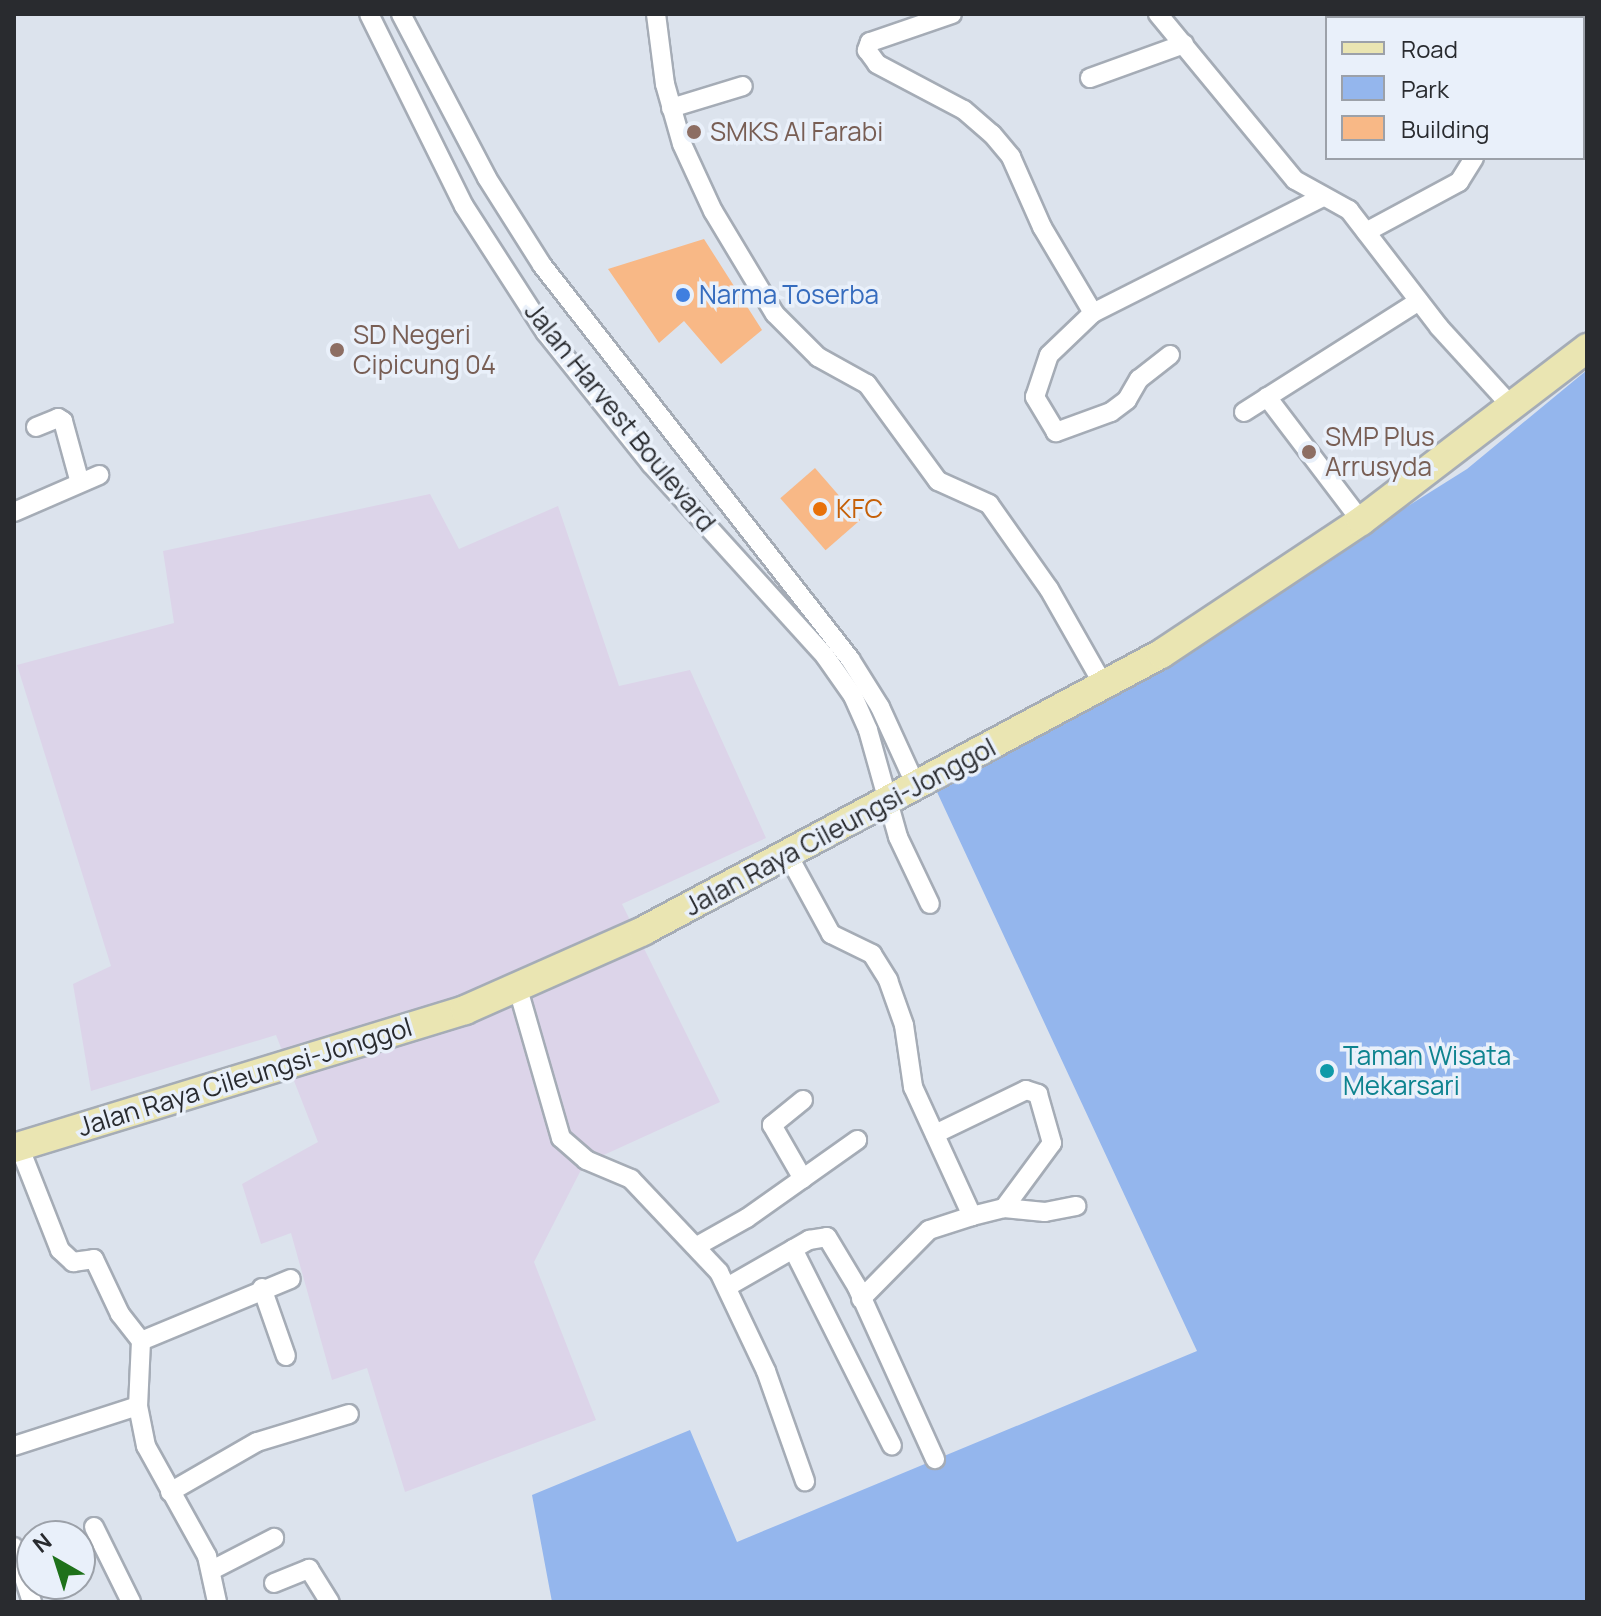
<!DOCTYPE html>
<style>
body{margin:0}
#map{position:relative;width:1601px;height:1616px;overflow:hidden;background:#dce3ed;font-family:Manrope,sans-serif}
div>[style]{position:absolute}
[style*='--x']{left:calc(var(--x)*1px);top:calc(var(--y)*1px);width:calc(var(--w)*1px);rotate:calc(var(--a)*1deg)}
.industrial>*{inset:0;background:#dcd4e9}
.green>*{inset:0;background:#94b6ed}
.building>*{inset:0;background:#f8b886;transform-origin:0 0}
.roads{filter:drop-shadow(2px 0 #a5acb6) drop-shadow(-2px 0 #a5acb6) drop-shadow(0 2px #a5acb6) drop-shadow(0 -2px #a5acb6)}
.street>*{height:18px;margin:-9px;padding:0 9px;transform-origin:9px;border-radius:9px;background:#fff}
.primary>*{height:28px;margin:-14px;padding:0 14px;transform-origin:14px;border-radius:14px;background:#eae5b2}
.dots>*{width:22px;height:22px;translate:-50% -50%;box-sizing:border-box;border:4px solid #e9f0fa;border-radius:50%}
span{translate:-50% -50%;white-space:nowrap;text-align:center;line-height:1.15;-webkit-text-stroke:7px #e9f0fa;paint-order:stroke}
.education-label{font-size:26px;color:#785e54}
.left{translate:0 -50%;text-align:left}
.shop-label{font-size:26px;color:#366cbe}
.street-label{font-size:26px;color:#292b2f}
.food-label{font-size:26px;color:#c56008}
.culture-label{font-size:26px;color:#0d838f}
.frame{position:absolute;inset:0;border:16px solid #292b2f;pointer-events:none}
.legend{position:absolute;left:1325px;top:16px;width:260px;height:144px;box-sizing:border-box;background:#e9f0fa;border:2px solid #9ca1a9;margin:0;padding:10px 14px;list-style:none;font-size:24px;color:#292b2f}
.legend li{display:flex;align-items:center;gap:16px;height:40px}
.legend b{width:40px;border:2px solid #9ca1a9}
.north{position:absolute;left:16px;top:1520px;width:80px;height:80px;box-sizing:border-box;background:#e9f0fa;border:2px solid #9ca1a9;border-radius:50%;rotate:321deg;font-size:22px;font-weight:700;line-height:32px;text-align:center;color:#292b2f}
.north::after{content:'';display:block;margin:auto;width:28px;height:36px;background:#1e711a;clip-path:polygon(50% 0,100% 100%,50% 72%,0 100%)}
</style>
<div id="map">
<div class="industrial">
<div style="clip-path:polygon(430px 494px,459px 549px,558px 506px,619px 686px,690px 670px,766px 838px,622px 904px,720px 1102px,584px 1164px,534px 1262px,596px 1420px,405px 1492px,367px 1368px,332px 1380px,291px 1233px,261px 1244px,242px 1184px,318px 1142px,276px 1035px,91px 1091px,73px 984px,111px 966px,17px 665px,174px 623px,163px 551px)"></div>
</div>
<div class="green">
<div style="clip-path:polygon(1587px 370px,1587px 1602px,552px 1602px,532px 1495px,690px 1430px,737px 1542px,1197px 1351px,937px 792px,1062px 723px,1467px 469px)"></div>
</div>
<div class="building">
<div style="clip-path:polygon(704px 239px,762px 330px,721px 364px,684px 321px,659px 343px,608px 269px)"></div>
<div style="left:815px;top:468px;width:69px;height:46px;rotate:49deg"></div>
</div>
<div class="roads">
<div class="street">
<div style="--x:369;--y:14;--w:214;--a:63.7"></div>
<div style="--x:464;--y:206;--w:151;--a:57.2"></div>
<div style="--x:546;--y:333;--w:168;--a:51.3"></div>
<div style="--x:651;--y:464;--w:259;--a:47.8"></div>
<div style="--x:825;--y:656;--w:49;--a:55"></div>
<div style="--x:853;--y:696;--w:37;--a:66"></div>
<div style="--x:868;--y:730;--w:111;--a:74.3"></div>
<div style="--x:898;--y:837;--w:74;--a:64.5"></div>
<div style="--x:401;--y:14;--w:185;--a:62.3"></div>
<div style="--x:487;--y:178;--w:103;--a:57.7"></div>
<div style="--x:542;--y:265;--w:500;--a:51.98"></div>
<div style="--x:850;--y:659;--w:57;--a:58"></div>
<div style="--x:880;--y:707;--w:89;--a:65.4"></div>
<div style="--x:656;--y:14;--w:71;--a:82.7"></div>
<div style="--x:665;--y:84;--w:62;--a:74.2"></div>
<div style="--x:682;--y:144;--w:74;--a:65.2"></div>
<div style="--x:713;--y:211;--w:120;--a:59"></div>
<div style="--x:775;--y:314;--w:61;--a:45"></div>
<div style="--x:818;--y:357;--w:56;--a:28.9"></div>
<div style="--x:867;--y:384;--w:120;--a:53.8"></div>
<div style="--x:938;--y:481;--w:56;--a:24.3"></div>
<div style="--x:989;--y:504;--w:104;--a:54.8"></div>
<div style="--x:1049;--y:589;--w:112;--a:60.4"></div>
<div style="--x:952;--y:14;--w:87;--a:161.1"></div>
<div style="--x:870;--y:42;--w:9;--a:111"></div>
<div style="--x:867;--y:50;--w:17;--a:54"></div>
<div style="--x:877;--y:64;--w:98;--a:27.9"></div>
<div style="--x:964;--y:110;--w:37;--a:41"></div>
<div style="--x:992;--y:134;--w:30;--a:50"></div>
<div style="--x:1011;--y:157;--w:77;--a:66.1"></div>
<div style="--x:1042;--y:227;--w:100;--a:59.3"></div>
<div style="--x:1158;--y:14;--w:215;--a:50.5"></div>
<div style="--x:1295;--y:180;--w:62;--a:29.1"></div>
<div style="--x:1349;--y:210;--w:148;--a:52.4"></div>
<div style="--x:1439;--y:327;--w:108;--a:47.6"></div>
<div style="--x:1426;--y:14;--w:4;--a:76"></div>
<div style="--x:1583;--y:76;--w:4;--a:-27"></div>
<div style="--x:1090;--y:78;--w:100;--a:-19.9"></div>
<div style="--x:671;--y:108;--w:75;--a:-17"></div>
<div style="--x:1366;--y:232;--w:106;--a:-28.3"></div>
<div style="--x:1459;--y:182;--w:28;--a:-58"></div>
<div style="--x:1170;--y:355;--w:39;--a:142"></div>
<div style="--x:1139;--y:379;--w:24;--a:120"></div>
<div style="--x:1127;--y:400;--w:20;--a:143"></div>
<div style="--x:1111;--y:412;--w:59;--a:160"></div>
<div style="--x:1056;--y:432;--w:41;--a:-121"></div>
<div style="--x:1035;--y:397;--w:44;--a:-71.6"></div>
<div style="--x:1049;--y:355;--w:61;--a:-43.7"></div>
<div style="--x:1093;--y:313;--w:258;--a:-26.8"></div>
<div style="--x:1267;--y:397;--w:156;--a:52.8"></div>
<div style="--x:1244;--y:412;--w:207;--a:-32.4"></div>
<div style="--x:36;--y:427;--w:24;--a:-22"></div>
<div style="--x:58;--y:418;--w:6;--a:31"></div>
<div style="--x:63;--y:421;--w:64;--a:74.7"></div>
<div style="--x:14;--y:512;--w:93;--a:-23.5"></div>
<div style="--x:788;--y:855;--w:90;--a:61.4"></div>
<div style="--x:831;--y:934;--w:46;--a:26"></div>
<div style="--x:872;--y:954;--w:31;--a:58"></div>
<div style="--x:888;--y:980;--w:48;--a:70.4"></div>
<div style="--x:904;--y:1025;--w:63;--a:81.7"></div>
<div style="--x:913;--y:1087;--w:142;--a:65.4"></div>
<div style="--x:972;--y:1216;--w:33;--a:-14"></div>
<div style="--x:1004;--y:1208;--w:41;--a:5.6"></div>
<div style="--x:1045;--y:1212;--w:32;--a:-11"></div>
<div style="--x:518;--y:989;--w:155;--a:73.9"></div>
<div style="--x:561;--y:1138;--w:33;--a:41"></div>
<div style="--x:586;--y:1160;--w:49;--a:22.9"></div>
<div style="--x:631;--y:1179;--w:128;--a:46.6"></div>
<div style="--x:719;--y:1272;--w:110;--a:64.6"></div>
<div style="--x:766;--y:1371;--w:117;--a:70.5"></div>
<div style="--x:803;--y:1100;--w:40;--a:141"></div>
<div style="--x:772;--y:1125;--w:62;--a:60.1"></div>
<div style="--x:935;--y:1134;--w:101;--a:-25.8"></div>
<div style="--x:1026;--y:1090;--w:13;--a:18"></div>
<div style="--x:1038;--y:1094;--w:51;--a:74.1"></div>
<div style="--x:1052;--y:1143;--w:81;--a:126.4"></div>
<div style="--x:19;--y:1146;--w:112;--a:68.5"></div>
<div style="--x:60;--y:1250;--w:18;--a:43"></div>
<div style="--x:73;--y:1262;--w:21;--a:-8"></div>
<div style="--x:94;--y:1259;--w:61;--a:64.7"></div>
<div style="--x:120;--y:1314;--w:34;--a:52"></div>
<div style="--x:141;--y:1341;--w:65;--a:92.6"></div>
<div style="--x:138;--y:1406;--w:41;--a:78.7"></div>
<div style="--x:146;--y:1446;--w:126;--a:61"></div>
<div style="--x:207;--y:1556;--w:47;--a:77.7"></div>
<div style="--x:697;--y:1246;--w:57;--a:-29.2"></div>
<div style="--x:747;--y:1218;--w:135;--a:-35.3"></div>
<div style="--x:793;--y:1249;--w:220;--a:63.3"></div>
<div style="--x:727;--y:1287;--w:95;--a:-29.8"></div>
<div style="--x:809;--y:1240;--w:18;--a:-9"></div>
<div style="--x:827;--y:1237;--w:58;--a:59"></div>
<div style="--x:857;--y:1287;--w:189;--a:65.6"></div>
<div style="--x:262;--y:1288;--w:72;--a:70.6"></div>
<div style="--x:861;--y:1299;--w:97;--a:-45.4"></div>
<div style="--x:929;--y:1230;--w:45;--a:-18"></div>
<div style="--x:141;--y:1341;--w:162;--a:-22.5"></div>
<div style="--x:14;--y:1446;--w:130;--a:-17.9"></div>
<div style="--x:170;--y:1492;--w:100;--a:-29.9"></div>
<div style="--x:257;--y:1442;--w:96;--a:-16.9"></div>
<div style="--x:94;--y:1527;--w:84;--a:63.7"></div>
<div style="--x:14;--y:1547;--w:58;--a:71.9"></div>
<div style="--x:212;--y:1570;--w:70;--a:-27.3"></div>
<div style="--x:274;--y:1583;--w:38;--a:-22"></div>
<div style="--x:309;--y:1569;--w:39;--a:58"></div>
</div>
<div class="primary">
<div style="--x:14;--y:1148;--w:472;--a:-17"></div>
<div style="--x:465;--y:1010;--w:195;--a:-23.9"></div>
<div style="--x:643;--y:931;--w:587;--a:-28.14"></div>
<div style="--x:1161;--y:654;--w:240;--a:-33.6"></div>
<div style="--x:1361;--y:521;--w:285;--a:-37.4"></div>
</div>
</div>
<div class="dots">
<div style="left:694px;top:132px;background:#8d6e63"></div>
<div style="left:683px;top:295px;background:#3f7fe0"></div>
<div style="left:337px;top:350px;background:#8d6e63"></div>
<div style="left:1309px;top:452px;background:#8d6e63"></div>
<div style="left:820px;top:509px;background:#e8710a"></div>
<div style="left:1327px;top:1071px;background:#0f9aa8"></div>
</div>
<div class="education-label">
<span class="left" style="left:710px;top:132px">SMKS Al Farabi</span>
<span class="left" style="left:353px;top:350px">SD Negeri<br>Cipicung 04</span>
<span class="left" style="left:1325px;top:452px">SMP Plus<br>Arrusyda</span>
</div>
<div class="shop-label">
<span class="left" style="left:699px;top:295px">Narma Toserba</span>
</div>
<div class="street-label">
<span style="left:620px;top:417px;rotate:51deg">Jalan Harvest Boulevard</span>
<span style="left:840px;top:827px;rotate:-28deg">Jalan Raya Cileungsi-Jonggol</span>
<span style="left:245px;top:1077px;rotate:-17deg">Jalan Raya Cileungsi-Jonggol</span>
</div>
<div class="food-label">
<span class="left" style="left:836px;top:509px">KFC</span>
</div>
<div class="culture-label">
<span class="left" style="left:1343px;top:1071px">Taman Wisata<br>Mekarsari</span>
</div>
<div class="frame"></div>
<ul class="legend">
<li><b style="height:10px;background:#eae5b2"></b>Road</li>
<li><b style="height:22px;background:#94b6ed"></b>Park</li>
<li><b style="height:22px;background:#f8b886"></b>Building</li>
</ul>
<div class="north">N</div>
</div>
